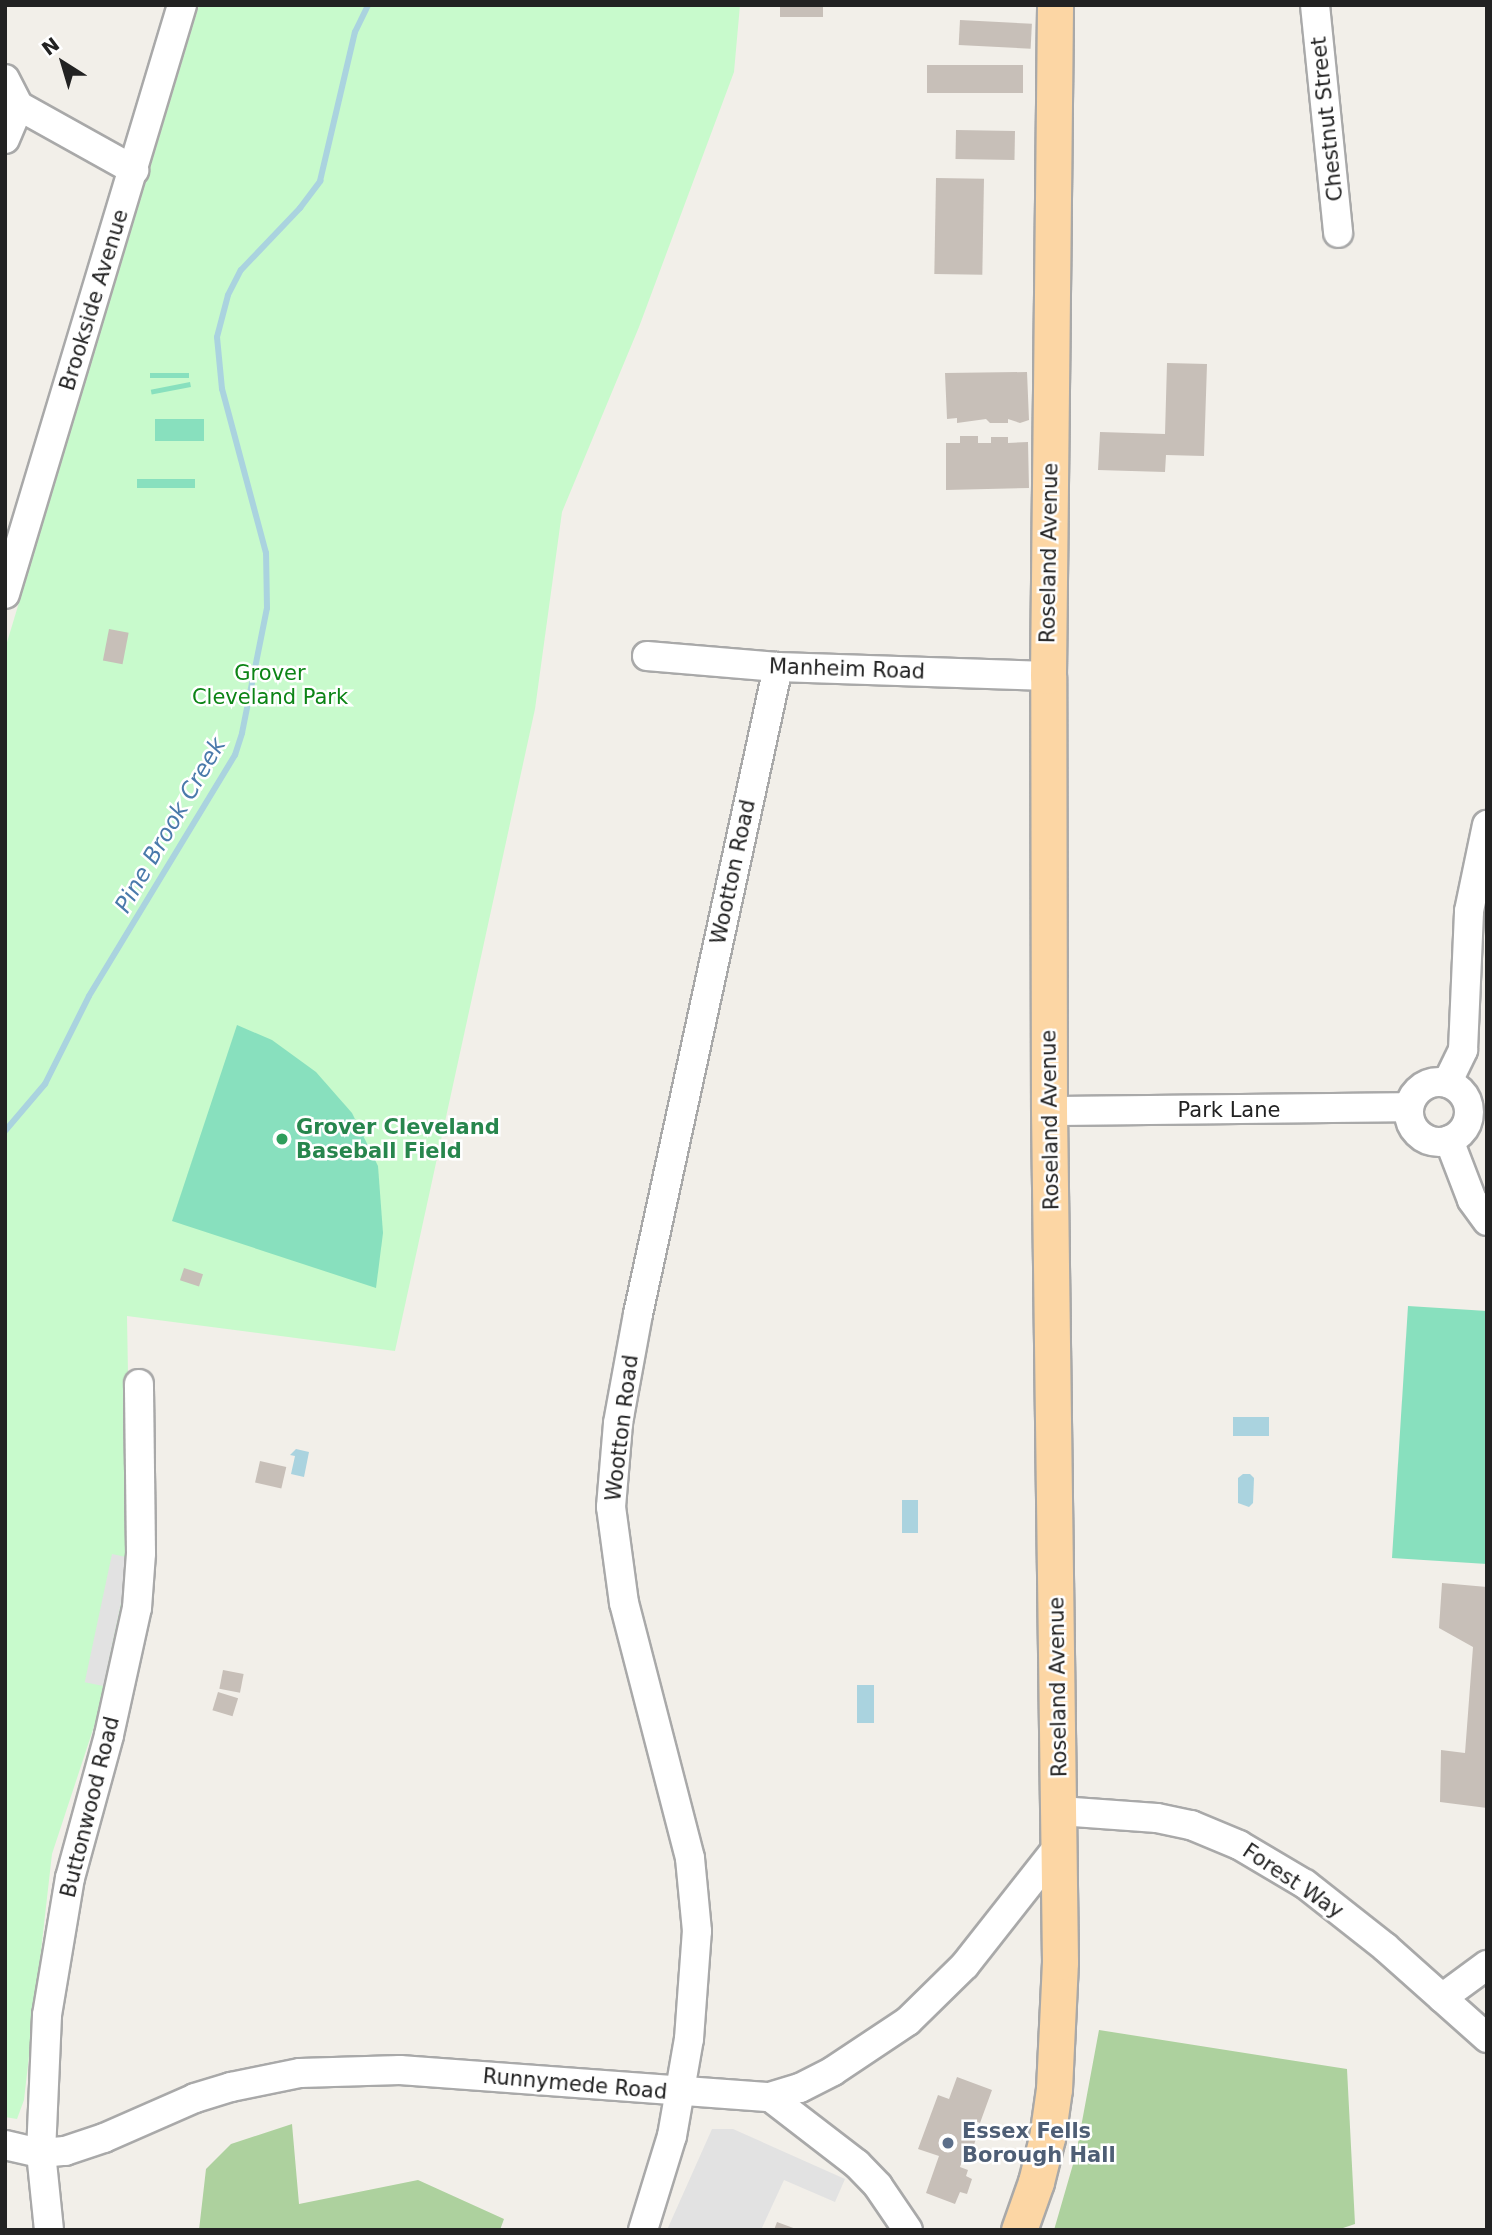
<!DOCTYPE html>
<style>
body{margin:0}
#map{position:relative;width:1492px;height:2235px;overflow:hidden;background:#f2efe9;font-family:"DejaVu Sans",sans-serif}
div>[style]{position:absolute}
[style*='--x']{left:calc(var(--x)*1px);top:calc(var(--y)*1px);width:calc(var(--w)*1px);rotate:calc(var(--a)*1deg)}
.forest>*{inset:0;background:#add19e}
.park>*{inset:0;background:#c8facc}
.pitch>*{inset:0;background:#88e0be;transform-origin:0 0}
.parking>*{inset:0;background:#e2e2e2;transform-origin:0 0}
.water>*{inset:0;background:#aad3df;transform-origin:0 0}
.stream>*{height:6px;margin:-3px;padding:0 3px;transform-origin:3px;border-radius:3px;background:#aad3df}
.building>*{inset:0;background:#c7bfb8;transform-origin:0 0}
.roads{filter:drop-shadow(2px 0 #a9a9a9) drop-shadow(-2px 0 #a9a9a9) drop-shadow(0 2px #a9a9a9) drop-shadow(0 -2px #a9a9a9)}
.minor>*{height:28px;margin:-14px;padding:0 14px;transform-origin:14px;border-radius:14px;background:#fff}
.minor>.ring{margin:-14px;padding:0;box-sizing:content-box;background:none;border:28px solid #fff;border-radius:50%}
.major>*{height:35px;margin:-17.5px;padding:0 17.5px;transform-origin:17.5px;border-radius:17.5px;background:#fcd6a4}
.dots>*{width:19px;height:19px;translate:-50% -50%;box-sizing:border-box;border:4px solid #fff;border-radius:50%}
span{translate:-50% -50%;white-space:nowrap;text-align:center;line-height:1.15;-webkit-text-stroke:5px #fff;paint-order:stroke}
.street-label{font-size:21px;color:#222}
.park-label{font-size:21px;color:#0c8416}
.leisure-label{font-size:21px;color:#27864d;font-weight:700}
.left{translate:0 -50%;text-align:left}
.service-label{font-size:21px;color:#4e5e75;font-weight:700}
.water-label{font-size:23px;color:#4a7aab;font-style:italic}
.frame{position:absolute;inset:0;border:7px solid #222;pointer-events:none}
.north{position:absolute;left:28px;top:28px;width:70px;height:70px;-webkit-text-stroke:5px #fff;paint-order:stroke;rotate:323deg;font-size:19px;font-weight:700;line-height:28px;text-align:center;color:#222}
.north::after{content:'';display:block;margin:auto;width:24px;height:32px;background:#222;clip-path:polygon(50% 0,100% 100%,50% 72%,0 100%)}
</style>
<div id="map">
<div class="forest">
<div style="clip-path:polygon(1099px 2030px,1347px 2069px,1355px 2224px,1337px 2230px,1054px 2230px,1076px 2154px)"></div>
<div style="clip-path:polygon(292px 2124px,299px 2204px,418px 2180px,504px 2219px,500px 2230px,199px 2230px,206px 2169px,231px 2144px)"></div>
</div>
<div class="park">
<div style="clip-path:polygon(199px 5px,740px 5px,734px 72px,639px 327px,562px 512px,535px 709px,395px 1351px,127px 1316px,131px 1549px,108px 1684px,52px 1854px,24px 2100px,17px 2119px,5px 2117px,5px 649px)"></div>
</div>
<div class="pitch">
<div style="left:189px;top:373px;width:5px;height:39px;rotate:90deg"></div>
<div style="left:190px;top:382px;width:5px;height:40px;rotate:79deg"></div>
<div style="left:204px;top:419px;width:22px;height:49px;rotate:90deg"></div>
<div style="left:195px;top:479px;width:9px;height:58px;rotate:90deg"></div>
<div style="clip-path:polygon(237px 1025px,272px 1040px,316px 1072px,352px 1113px,378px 1166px,383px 1233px,376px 1288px,172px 1221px)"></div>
<div style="clip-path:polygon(1408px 1306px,1487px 1311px,1487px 1564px,1392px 1558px)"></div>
</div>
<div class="parking">
<div style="left:112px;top:1554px;width:19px;height:131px;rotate:12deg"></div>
<div style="clip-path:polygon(712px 2129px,733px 2129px,845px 2179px,835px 2202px,784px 2180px,761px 2230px,667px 2230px)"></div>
</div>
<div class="water">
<div style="left:1269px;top:1417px;width:19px;height:36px;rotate:90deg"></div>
<div style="clip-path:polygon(296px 1449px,309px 1452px,304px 1477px,291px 1474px,295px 1456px,290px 1455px)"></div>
<div style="clip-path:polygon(1243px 1474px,1250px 1474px,1254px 1478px,1253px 1503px,1249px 1507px,1238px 1503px,1238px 1478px)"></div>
<div style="left:902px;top:1500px;width:16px;height:33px"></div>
<div style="left:874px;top:1685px;width:38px;height:17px;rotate:90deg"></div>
</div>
<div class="stream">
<div style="--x:5;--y:1131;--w:62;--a:-49.6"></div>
<div style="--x:45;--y:1084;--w:98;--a:-63.4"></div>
<div style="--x:89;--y:996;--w:282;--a:-58.8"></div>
<div style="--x:235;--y:755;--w:23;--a:-72"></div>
<div style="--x:242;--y:733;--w:127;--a:-78.7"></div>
<div style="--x:267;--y:608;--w:55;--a:-91"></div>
<div style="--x:266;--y:553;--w:170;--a:-105"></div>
<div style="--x:222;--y:389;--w:52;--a:-95.5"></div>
<div style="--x:217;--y:337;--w:43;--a:-75.3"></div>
<div style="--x:228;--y:295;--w:28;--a:-63"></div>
<div style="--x:241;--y:270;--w:86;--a:-46.4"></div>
<div style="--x:300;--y:208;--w:34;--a:-53"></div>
<div style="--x:320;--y:181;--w:153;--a:-76.8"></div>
<div style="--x:355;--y:32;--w:30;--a:-64"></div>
</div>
<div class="building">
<div style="left:780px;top:5px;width:43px;height:12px"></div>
<div style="left:960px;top:20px;width:72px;height:25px;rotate:3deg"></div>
<div style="left:1023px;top:65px;width:28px;height:96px;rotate:90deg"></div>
<div style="left:956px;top:130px;width:59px;height:29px;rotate:1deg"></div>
<div style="left:936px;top:178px;width:48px;height:96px;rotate:1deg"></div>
<div style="clip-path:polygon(1167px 363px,1207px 364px,1204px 456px,1166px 455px,1165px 472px,1098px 470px,1100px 432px,1165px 434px)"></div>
<div style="clip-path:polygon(1027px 372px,1029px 420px,1020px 423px,1008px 419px,1008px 423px,990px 423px,986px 419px,957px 423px,957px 418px,947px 419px,945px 373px)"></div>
<div style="clip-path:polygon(960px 436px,978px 436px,978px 443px,991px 443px,991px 437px,1008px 437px,1008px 443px,1028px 442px,1029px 488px,946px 490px,946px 443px,960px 443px)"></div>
<div style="left:109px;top:629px;width:20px;height:32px;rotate:11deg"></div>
<div style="left:184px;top:1268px;width:20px;height:13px;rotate:18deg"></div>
<div style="left:260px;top:1461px;width:27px;height:22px;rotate:13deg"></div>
<div style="clip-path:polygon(1442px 1583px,1487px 1587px,1487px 1808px,1440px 1802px,1441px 1750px,1465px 1753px,1473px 1647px,1439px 1628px)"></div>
<div style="left:223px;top:1670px;width:21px;height:19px;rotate:11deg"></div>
<div style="left:218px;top:1692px;width:21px;height:19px;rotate:17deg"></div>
<div style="clip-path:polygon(957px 2077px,992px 2090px,980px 2123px,975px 2121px,969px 2137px,976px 2139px,972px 2150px,967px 2147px,960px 2167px,968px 2170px,966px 2176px,972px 2179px,967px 2194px,960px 2192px,955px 2204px,926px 2193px,939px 2156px,918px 2149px,938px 2095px,949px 2099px)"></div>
<div style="clip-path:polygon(777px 2222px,796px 2229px,796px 2230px,774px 2230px)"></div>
</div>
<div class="roads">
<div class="minor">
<div style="--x:1315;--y:5;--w:229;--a:84.2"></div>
<div style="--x:5;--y:79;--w:30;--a:63"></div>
<div style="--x:19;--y:106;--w:132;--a:29.1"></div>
<div style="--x:5;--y:139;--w:36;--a:-67"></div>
<div style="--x:5;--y:594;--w:615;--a:-73.27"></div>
<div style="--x:647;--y:656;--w:131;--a:4.8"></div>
<div style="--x:778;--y:667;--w:270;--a:1.9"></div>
<div class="ring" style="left:1409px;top:1082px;width:32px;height:32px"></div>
<div style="--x:1447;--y:1083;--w:37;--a:-64"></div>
<div style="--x:1463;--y:1050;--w:139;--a:-87.5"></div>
<div style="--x:1469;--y:911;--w:88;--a:-78.2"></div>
<div style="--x:1049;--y:1111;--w:360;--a:-0.6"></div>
<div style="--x:1449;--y:1140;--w:64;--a:69"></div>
<div style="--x:1472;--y:1200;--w:26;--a:54"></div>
<div style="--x:1060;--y:1811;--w:97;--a:4.1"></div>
<div style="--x:1157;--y:1818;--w:35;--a:12"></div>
<div style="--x:1191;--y:1825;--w:52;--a:22.6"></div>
<div style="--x:1239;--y:1845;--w:77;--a:30.6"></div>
<div style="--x:1305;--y:1884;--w:102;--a:38.2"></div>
<div style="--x:1385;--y:1947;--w:137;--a:41.7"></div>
<div style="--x:1442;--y:1998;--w:56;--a:-36.3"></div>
<div style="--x:770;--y:2097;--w:110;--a:37.6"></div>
<div style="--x:857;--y:2164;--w:30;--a:46"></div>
<div style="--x:878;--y:2186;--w:53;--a:55.7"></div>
<div style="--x:5;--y:2145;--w:37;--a:13"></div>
<div style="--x:41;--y:2153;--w:24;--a:-5"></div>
<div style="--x:65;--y:2151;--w:41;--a:-18.4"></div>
<div style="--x:104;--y:2138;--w:99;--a:-23.7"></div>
<div style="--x:195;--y:2098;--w:38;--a:-17"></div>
<div style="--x:231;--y:2087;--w:70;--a:-11.5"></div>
<div style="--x:300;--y:2073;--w:100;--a:-1.7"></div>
<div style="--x:400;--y:2070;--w:371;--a:4.2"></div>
<div style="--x:770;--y:2097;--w:31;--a:-17"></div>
<div style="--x:800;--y:2088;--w:37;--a:-27"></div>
<div style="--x:833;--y:2071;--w:90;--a:-33.7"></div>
<div style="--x:908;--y:2021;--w:80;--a:-44.5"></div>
<div style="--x:965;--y:1965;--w:150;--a:-51.8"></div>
<div style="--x:49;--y:2230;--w:77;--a:-95.9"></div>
<div style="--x:41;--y:2153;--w:138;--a:-87.5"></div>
<div style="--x:47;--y:2015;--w:139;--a:-80.5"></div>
<div style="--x:70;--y:1878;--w:148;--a:-74.7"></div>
<div style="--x:109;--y:1735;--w:130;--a:-77.6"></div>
<div style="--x:137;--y:1608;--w:55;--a:-85.8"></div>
<div style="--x:141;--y:1553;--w:169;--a:-90.7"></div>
<div style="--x:643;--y:2230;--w:98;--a:-72.9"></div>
<div style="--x:672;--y:2136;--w:98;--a:-80.1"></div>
<div style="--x:689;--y:2039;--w:108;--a:-85.8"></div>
<div style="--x:697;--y:1931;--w:73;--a:-95.5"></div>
<div style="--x:690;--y:1858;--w:263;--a:-104.5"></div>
<div style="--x:624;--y:1603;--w:97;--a:-97.7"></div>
<div style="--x:611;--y:1507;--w:84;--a:-85.2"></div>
<div style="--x:618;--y:1423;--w:111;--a:-79.6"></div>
<div style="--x:638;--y:1314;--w:662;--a:-77.79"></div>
</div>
<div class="major">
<div style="--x:1019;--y:2230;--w:51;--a:-70.5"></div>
<div style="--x:1036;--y:2182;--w:45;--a:-76"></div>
<div style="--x:1047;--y:2138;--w:49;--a:-81.9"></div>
<div style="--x:1054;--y:2089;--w:127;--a:-87.3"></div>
<div style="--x:1060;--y:1962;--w:851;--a:-90.74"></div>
<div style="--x:1049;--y:1111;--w:435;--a:-90.1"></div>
<div style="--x:1048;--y:676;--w:671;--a:-89.4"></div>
</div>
</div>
<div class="dots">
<div style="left:282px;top:1139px;background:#2e9e5b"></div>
<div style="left:948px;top:2143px;background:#5c6f8a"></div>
</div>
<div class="street-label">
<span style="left:1327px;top:119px;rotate:-96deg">Chestnut Street</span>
<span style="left:94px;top:300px;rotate:-73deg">Brookside Avenue</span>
<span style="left:1049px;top:553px;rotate:-89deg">Roseland Avenue</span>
<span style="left:847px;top:669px;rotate:2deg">Manheim Road</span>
<span style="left:733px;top:872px;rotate:-78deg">Wootton Road</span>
<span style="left:1229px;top:1110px">Park Lane</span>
<span style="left:1050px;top:1120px;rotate:-91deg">Roseland Avenue</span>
<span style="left:622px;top:1428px;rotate:-83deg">Wootton Road</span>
<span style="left:1058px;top:1687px;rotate:-91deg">Roseland Avenue</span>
<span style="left:90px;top:1807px;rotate:-76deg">Buttonwood Road</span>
<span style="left:1293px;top:1881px;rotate:34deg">Forest Way</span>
<span style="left:575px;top:2084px;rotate:5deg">Runnymede Road</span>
</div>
<div class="park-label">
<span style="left:270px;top:685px">Grover<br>Cleveland Park</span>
</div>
<div class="leisure-label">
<span class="left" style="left:296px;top:1139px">Grover Cleveland<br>Baseball Field</span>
</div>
<div class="service-label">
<span class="left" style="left:962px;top:2143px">Essex Fells<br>Borough Hall</span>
</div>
<div class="water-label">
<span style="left:170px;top:825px;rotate:-60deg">Pine Brook Creek</span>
</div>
<div class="frame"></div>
<div class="north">N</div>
</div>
